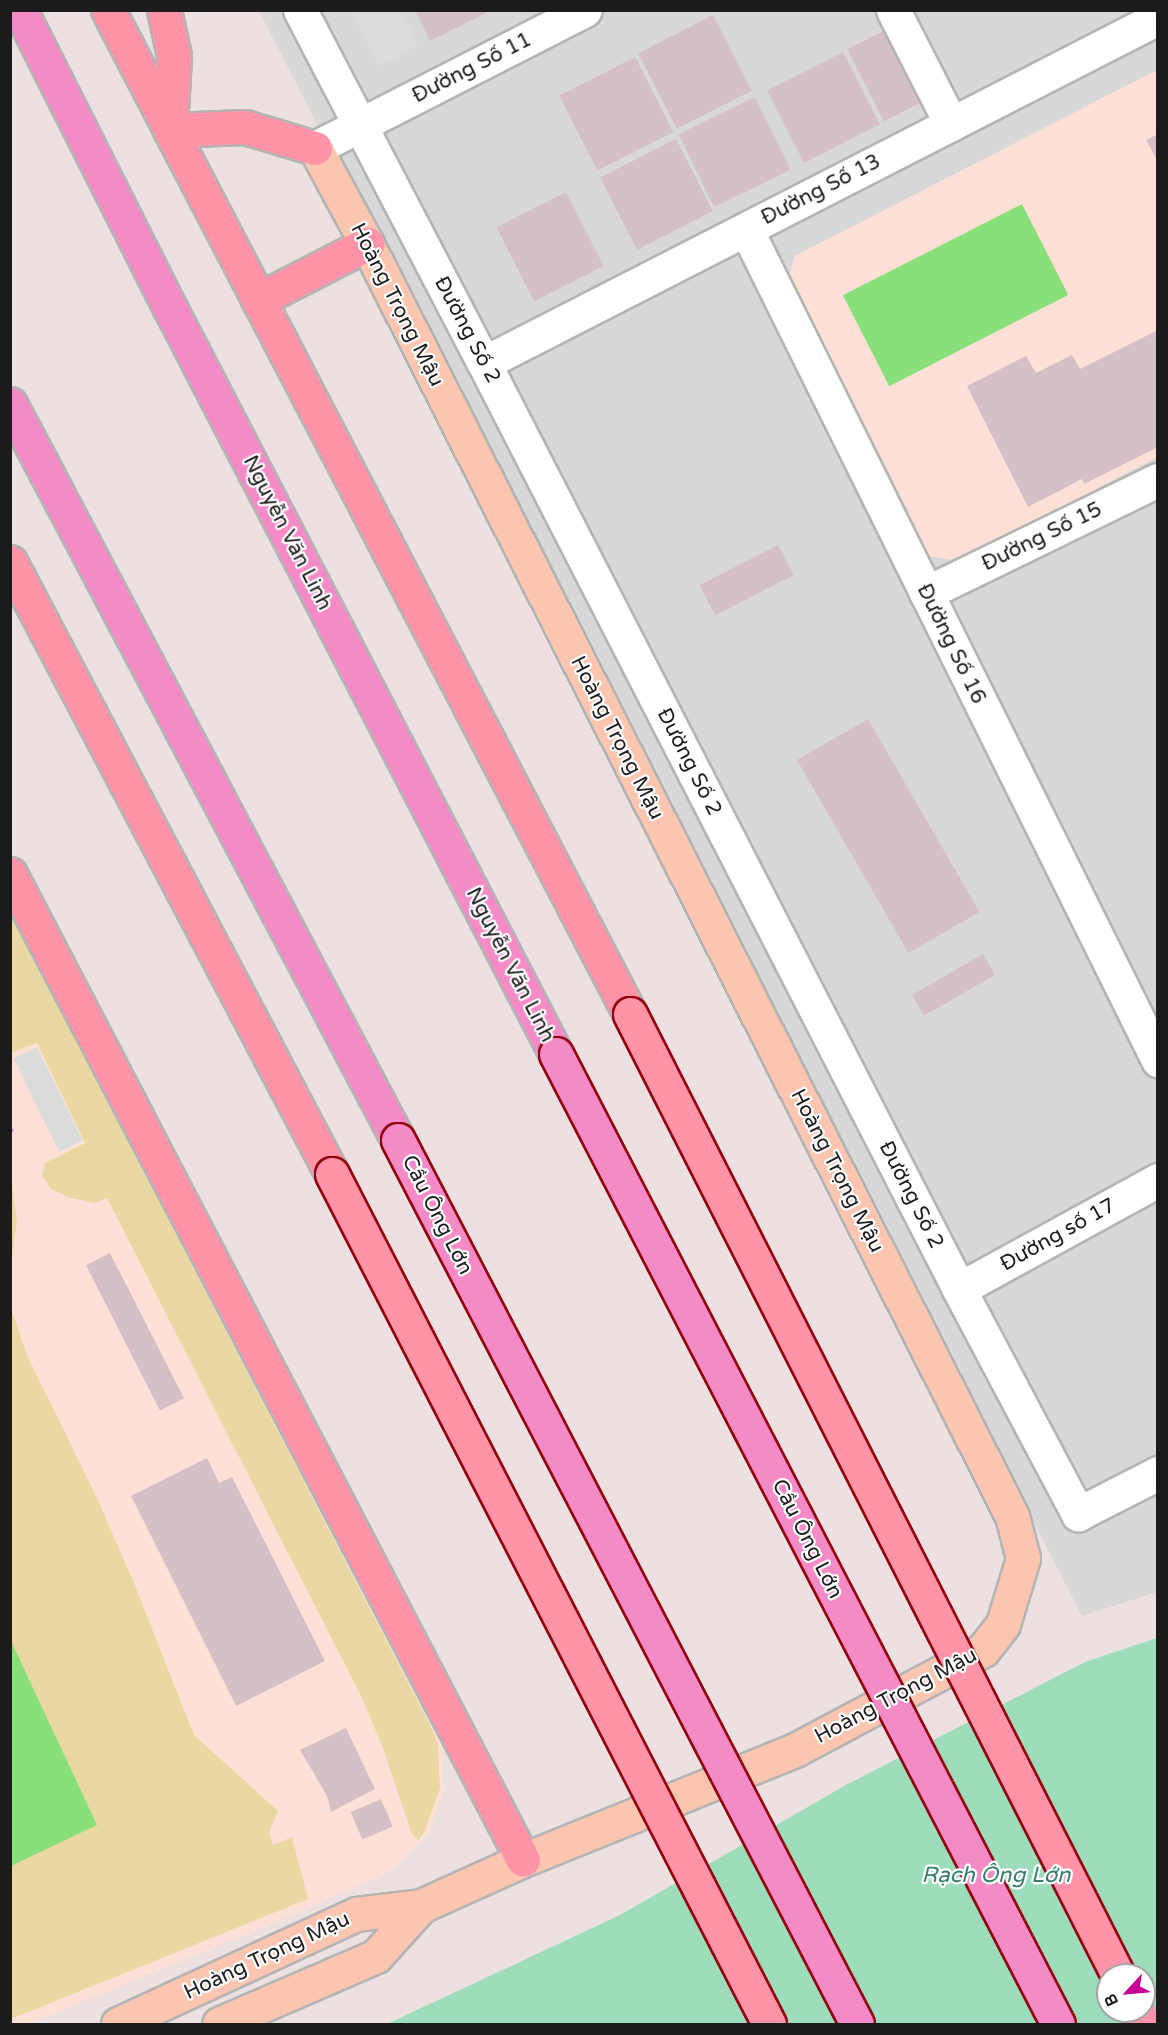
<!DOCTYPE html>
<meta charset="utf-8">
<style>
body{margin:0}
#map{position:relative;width:1168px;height:2035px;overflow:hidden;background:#ede0e1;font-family:"Varela Round",sans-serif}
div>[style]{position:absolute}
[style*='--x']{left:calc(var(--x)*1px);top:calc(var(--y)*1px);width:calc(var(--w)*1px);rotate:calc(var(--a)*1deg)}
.residential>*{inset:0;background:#d9d8d9}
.education>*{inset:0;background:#ffe0d7}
.grass>*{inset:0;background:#ead8a2}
.pitch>*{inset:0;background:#89e07a;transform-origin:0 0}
.parking>*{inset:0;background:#dbdbdb;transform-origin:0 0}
.water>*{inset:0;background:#9eddbb}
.building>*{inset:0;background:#d4c0c6;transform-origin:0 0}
.path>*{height:4px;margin-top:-2px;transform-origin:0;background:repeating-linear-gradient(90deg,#fe60c8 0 3px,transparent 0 6px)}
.roads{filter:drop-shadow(2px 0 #b4b4b4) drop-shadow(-2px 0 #b4b4b4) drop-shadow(0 2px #b4b4b4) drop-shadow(0 -2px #b4b4b4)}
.minor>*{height:33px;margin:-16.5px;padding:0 16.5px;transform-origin:16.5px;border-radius:16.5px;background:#fff}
.secondary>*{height:33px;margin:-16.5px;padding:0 16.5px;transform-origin:16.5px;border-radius:16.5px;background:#fbc5b0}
.primary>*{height:33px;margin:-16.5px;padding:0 16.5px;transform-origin:16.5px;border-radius:16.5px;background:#ff93a8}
.trunk>*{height:33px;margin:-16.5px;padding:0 16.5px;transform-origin:16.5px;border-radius:16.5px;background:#f48bc6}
.bridges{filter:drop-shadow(2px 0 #92000e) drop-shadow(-2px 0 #92000e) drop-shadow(0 2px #92000e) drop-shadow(0 -2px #92000e)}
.primary-bridge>*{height:33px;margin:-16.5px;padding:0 16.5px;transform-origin:16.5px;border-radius:16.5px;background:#ff93a8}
.trunk-bridge>*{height:33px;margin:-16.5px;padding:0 16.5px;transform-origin:16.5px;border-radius:16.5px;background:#f48bc6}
span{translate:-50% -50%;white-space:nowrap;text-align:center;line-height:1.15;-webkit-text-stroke:4.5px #fff;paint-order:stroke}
.street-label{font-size:21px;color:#1b1b1b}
.water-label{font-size:22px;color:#357e6b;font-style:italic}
.frame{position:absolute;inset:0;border:12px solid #1b1b1b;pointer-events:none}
.north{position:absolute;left:1096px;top:1963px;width:60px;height:60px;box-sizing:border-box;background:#fff;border:2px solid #a4a4a4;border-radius:50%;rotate:244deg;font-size:16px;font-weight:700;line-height:24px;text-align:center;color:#1b1b1b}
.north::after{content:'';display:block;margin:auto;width:21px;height:27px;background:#c60097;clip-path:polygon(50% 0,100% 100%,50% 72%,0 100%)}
</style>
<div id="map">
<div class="residential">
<div style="clip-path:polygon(259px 11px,1157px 11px,1157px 1592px,1082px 1616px)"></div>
</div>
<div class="education">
<div style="clip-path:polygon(1157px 70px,1157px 457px,959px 561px,917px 554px,783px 296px,795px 256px)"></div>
<div style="clip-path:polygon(10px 910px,419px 1696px,442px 1743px,443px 1792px,429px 1833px,391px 1871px,252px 1932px,28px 2024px,10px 2024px)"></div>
</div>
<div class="grass">
<div style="clip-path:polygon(11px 916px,432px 1729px,438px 1745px,440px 1788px,424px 1833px,418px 1840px,412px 1834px,383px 1748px,362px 1698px,107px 1198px,95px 1203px,71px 1198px,51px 1189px,42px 1176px,45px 1163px,85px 1143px,37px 1043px,11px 1053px)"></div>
<div style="clip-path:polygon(11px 1176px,17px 1222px,11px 1266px)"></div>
<div style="clip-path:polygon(10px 1305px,27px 1355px,95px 1494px,132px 1578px,194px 1735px,278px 1811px,269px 1832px,273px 1845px,292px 1837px,308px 1899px,11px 2019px)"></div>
</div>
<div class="pitch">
<div style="left:1022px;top:204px;width:102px;height:201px;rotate:63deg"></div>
<div style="clip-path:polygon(11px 1641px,97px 1825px,11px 1866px,10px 1866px)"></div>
</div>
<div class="parking">
<div style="clip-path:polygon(350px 11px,401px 11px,419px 46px,379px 67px)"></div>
<div style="left:37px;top:1047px;width:104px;height:26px;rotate:64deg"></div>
</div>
<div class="water">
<div style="clip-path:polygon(evenodd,1157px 1638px,1157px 2024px,387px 2024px,620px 1915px,846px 1785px,1085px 1662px,1157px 1638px,1108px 1975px,1144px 1975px,1144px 2011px,1108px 2011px,1108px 1975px)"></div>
</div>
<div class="building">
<div style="clip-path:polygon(415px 10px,492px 10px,430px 41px)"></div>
<div style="left:713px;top:15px;width:85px;height:84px;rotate:63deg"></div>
<div style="left:891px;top:27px;width:81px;height:49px;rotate:63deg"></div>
<div style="left:843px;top:52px;width:81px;height:85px;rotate:63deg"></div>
<div style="left:635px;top:57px;width:84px;height:85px;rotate:63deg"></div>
<div style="left:755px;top:97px;width:81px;height:85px;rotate:64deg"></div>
<div style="clip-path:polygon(1158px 134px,1158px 162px,1146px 140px)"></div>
<div style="left:676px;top:139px;width:81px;height:85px;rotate:63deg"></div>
<div style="left:566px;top:192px;width:83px;height:78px;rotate:63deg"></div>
<div style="clip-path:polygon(1158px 330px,1158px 447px,1084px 484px,1082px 479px,1028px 507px,967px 386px,1026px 356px,1036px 373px,1072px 355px,1080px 369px)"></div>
<div style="left:778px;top:545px;width:34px;height:88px;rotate:63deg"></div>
<div style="left:868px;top:719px;width:223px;height:82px;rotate:60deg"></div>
<div style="left:983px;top:954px;width:24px;height:82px;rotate:60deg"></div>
<div style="left:110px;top:1253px;width:163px;height:27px;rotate:63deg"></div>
<div style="clip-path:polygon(207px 1458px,219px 1483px,232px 1477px,325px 1661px,236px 1706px,131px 1496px)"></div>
<div style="clip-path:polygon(346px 1728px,375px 1789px,331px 1812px,327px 1796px,300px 1750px)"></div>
<div style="left:381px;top:1799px;width:30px;height:33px;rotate:67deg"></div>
</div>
<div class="path">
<div style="--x:10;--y:1131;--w:4;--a:-34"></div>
</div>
<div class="roads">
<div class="minor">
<div style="--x:300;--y:10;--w:398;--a:62.5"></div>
<div style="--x:484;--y:363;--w:1041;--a:62.84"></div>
<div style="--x:959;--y:1289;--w:255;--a:62.1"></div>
<div style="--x:1078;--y:1514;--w:90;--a:-27.1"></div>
<div style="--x:893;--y:10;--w:128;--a:63"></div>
<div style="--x:315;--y:148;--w:303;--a:-27.1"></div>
<div style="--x:746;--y:229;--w:928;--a:63.63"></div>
<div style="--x:484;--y:363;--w:757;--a:-27.11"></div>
<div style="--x:926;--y:593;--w:258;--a:-26"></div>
<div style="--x:959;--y:1289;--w:227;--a:-28.7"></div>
</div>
<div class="secondary">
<div style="--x:118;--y:2024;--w:262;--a:-24.8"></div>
<div style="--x:356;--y:1914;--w:65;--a:-7"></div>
<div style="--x:421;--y:1906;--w:112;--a:-24.3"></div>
<div style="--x:523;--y:1860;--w:293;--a:-22"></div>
<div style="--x:795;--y:1750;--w:213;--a:-28"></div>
<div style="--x:983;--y:1650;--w:33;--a:-52"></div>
<div style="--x:1003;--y:1624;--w:69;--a:-73.1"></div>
<div style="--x:1023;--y:1558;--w:43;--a:-104.7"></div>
<div style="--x:1012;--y:1516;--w:1426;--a:-116.89"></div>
<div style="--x:367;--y:244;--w:109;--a:-118.4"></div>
<div style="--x:219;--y:2024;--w:171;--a:-23.4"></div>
<div style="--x:376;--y:1956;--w:67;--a:-48"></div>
</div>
<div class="primary">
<div style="--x:108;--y:10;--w:1132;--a:62.53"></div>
<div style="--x:164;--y:10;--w:47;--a:77.7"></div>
<div style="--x:174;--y:56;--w:74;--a:93.1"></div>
<div style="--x:170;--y:130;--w:75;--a:-2.3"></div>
<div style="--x:245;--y:127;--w:73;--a:16.7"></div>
<div style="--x:258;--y:300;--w:123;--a:-27.2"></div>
<div style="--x:10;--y:562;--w:692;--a:62.25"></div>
<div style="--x:10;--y:874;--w:1111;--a:62.51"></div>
<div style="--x:1136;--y:2011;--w:15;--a:62"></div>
</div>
<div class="trunk">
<div style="--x:20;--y:10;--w:334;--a:63.3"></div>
<div style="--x:170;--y:308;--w:840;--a:62.64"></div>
<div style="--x:10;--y:404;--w:832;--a:62.2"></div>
</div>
</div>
<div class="bridges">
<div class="primary-bridge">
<div style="--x:630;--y:1014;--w:1078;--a:63.08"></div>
<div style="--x:332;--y:1174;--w:956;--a:62.79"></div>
</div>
<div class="trunk-bridge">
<div style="--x:556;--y:1054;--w:1092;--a:62.64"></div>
<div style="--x:398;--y:1140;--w:996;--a:62.56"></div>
</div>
</div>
<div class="street-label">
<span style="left:472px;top:68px;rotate:-27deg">Đường Số 11</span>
<span style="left:821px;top:190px;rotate:-27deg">Đường Số 13</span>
<span style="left:397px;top:305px;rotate:63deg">Hoàng Trọng Mậu</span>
<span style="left:467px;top:330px;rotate:62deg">Đường Số 2</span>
<span style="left:287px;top:533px;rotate:63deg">Nguyễn Văn Linh</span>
<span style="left:1042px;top:537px;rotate:-26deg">Đường Số 15</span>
<span style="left:951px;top:644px;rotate:64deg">Đường Số 16</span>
<span style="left:617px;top:738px;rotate:63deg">Hoàng Trọng Mậu</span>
<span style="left:689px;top:762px;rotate:63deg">Đường Số 2</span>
<span style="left:510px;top:965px;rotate:63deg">Nguyễn Văn Linh</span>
<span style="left:837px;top:1171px;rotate:63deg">Hoàng Trọng Mậu</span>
<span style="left:911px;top:1195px;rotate:63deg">Đường Số 2</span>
<span style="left:437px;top:1215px;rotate:63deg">Cầu Ông Lớn</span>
<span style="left:1058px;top:1235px;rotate:-29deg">Đường số 17</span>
<span style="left:807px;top:1539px;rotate:63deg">Cầu Ông Lớn</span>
<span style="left:896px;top:1696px;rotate:-28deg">Hoàng Trọng Mậu</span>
<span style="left:267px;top:1956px;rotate:-25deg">Hoàng Trọng Mậu</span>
</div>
<div class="water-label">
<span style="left:996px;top:1876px">Rạch Ông Lớn</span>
</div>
<div class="frame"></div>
<div class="north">B</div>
</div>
